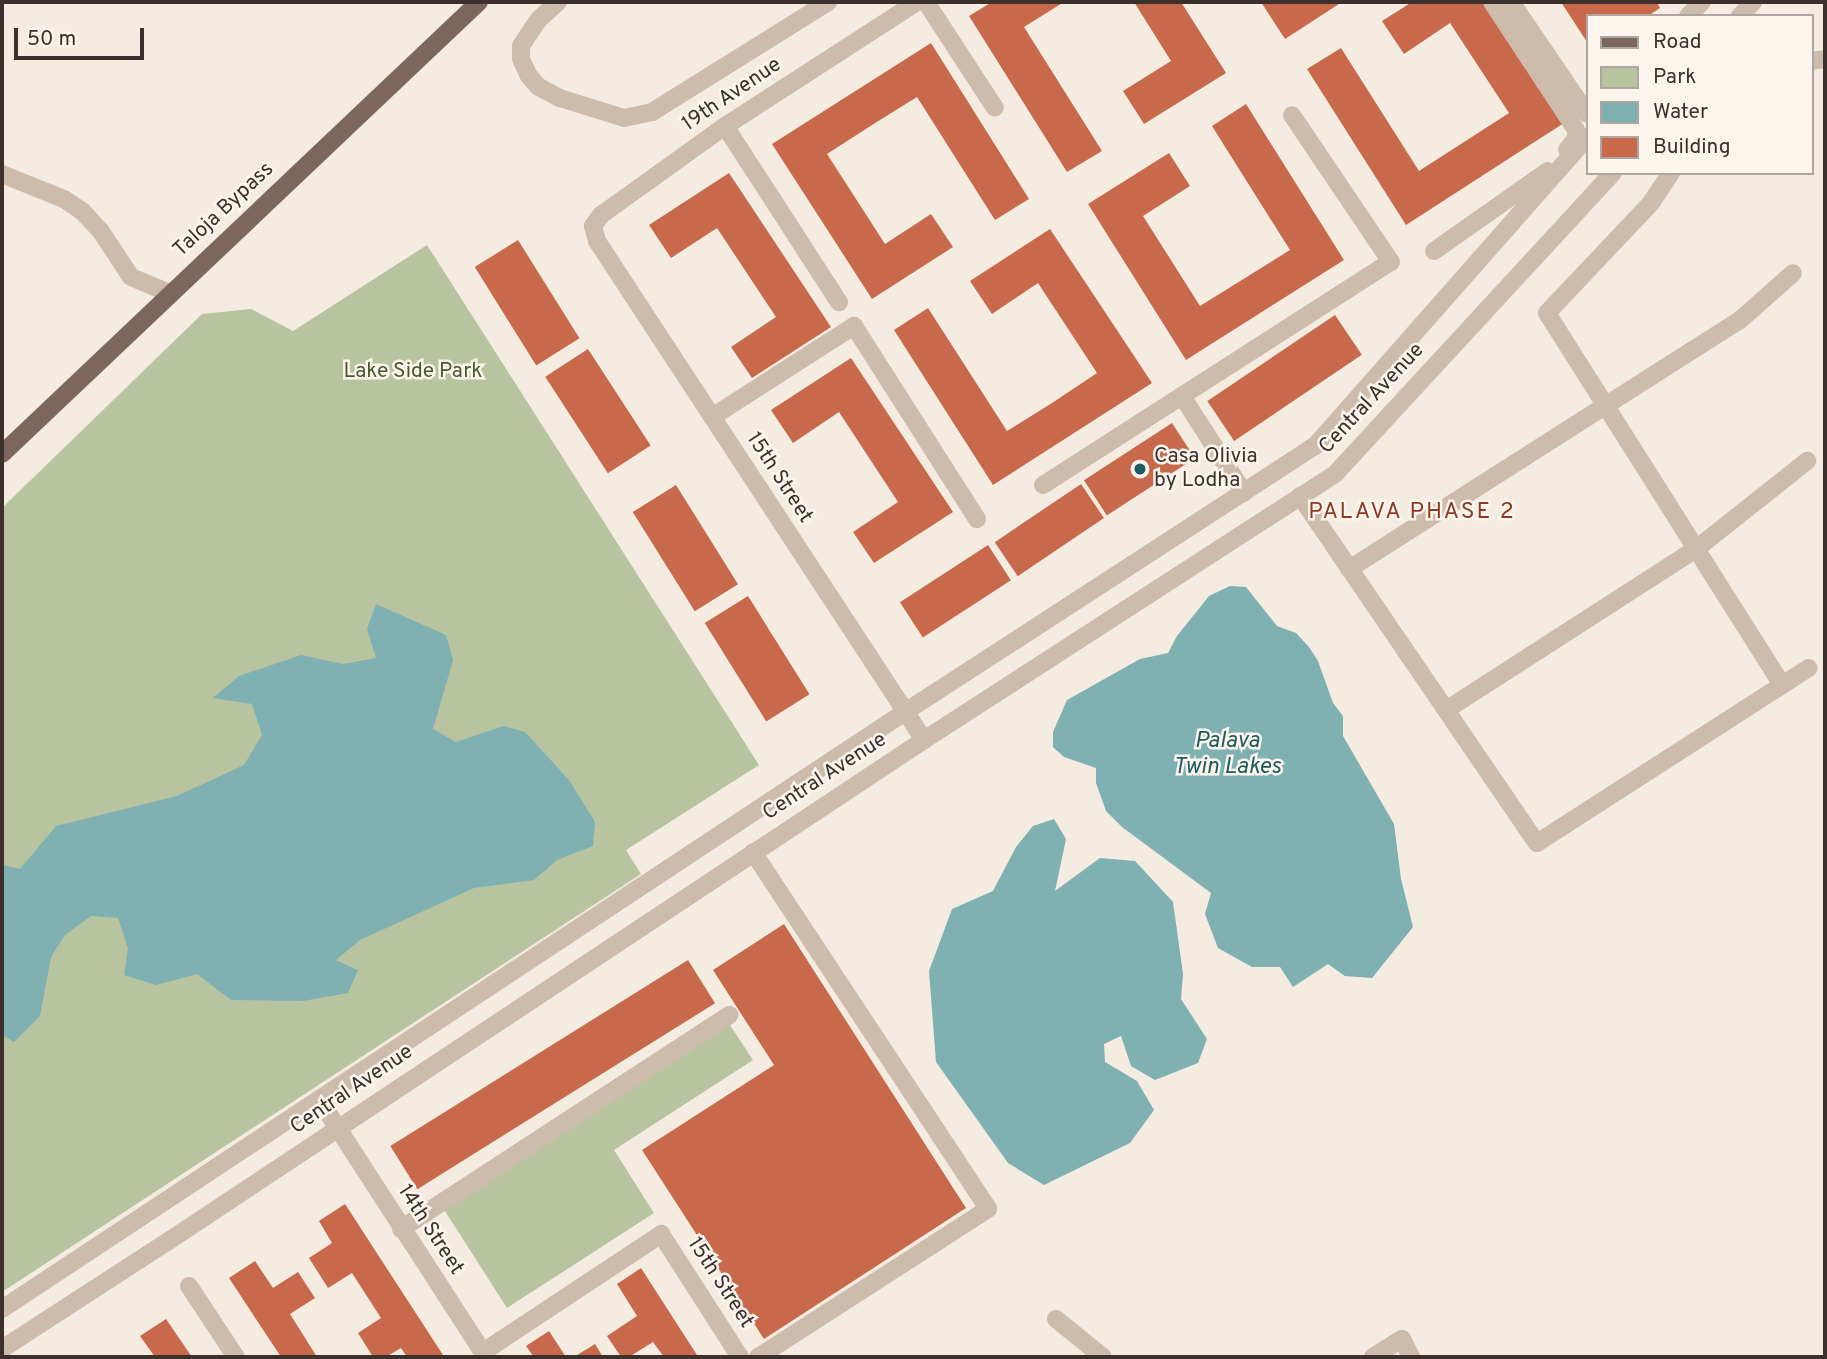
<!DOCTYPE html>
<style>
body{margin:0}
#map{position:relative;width:1827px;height:1359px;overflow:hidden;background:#f4ebe1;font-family:Overpass,sans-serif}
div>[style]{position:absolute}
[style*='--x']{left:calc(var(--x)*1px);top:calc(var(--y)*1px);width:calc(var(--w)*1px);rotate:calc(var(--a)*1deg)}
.green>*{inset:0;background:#b8c4a0}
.water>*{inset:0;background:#7fb0b2}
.building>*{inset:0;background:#c8694b;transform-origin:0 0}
.minor>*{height:18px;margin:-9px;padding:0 9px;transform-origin:9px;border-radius:9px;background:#cdbbac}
.major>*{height:18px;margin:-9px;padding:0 9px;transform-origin:9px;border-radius:9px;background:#7d675c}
.dots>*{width:19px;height:19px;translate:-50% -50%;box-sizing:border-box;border:4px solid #fbf5ee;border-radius:50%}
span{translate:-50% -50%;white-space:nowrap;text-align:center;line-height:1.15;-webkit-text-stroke:5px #fbf5ee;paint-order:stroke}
.street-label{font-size:21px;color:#3b302b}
.park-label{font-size:21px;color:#4a5a2e}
.poi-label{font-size:21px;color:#3b302b}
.left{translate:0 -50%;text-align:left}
.neighbourhood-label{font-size:23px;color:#8c3b22;letter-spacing:2px}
.water-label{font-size:23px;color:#1f5a5e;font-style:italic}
.frame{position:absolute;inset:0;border:4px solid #3b302b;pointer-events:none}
.legend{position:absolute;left:1586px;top:14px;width:228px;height:161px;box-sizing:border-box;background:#fbf5ee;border:2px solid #aea6a0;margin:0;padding:9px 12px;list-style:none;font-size:21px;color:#3b302b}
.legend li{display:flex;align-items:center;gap:14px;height:35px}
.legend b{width:35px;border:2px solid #aea6a0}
.scale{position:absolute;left:14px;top:28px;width:130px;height:32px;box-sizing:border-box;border:4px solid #3b302b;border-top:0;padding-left:9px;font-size:21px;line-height:24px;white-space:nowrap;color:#3b302b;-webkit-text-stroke:5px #fbf5ee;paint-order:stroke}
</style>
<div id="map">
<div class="green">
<div style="clip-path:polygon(427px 245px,759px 765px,626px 850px,641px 874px,2px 1292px,2px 508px,202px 314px,251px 309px,293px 331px)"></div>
<div style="clip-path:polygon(728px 1022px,753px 1060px,614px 1150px,654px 1213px,507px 1308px,443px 1208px)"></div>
</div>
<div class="water">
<div style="clip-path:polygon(1230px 586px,1246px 587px,1277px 626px,1296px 633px,1309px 647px,1318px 661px,1333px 703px,1343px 716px,1343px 736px,1394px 824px,1401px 879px,1413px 927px,1372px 978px,1345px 976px,1328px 964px,1293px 987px,1280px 967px,1252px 967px,1218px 948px,1205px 914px,1211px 893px,1122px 827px,1106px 811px,1096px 783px,1096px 768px,1064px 757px,1053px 747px,1053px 732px,1067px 700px,1140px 659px,1168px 653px,1177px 636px,1209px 596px)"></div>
<div style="clip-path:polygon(376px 604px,446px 635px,453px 660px,433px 729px,456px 742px,503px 726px,525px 732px,569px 780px,595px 822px,593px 846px,557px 860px,534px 880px,474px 888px,360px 940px,336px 960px,358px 970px,348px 993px,303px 1001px,231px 1000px,197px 974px,156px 985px,124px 975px,128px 948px,118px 918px,91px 916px,65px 935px,51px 957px,40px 1016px,14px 1042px,2px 1035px,2px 865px,20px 869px,56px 826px,177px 796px,244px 765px,262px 735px,252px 704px,213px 698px,239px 676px,301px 655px,343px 664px,376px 658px,367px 629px)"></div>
<div style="clip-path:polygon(1054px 819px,1066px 839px,1055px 891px,1100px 858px,1135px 861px,1173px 902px,1183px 974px,1181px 999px,1207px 1039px,1198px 1063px,1155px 1080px,1131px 1066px,1121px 1036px,1104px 1044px,1105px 1062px,1137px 1081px,1154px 1110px,1130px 1143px,1044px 1185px,1008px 1163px,936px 1062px,929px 971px,952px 909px,993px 891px,1016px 847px,1033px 826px)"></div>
</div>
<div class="building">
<div style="clip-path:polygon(992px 2px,1064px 2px,1024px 27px,1102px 151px,1067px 172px,969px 16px)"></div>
<div style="clip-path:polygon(1134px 2px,1181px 2px,1226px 73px,1144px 124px,1123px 91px,1171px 61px)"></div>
<div style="clip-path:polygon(1261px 2px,1342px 2px,1285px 39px)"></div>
<div style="clip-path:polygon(1412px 2px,1484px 2px,1564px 123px,1406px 225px,1307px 69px,1341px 48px,1419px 171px,1509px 113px,1450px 23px,1404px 54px,1382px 21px)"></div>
<div style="clip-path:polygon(1561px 2px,1657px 2px,1660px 8px,1648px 16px,1587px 16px,1587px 42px)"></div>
<div style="clip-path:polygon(931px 43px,1029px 199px,995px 220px,917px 97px,872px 125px,827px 154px,885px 244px,931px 214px,953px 247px,872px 299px,772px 144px)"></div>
<div style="clip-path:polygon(1246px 104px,1344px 260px,1186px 360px,1088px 204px,1169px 153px,1190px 186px,1143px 216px,1200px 306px,1290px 250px,1212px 126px)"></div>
<div style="clip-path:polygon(729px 173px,831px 327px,752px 378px,731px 347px,776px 317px,717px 228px,671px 258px,649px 225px)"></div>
<div style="clip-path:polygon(1050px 229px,1152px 383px,993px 485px,894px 330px,928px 308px,1007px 431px,1052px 403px,1097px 373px,1038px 283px,992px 314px,970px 281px)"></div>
<div style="left:518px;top:240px;width:116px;height:51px;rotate:58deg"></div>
<div style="left:1335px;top:315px;width:48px;height:154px;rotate:56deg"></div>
<div style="left:588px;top:349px;width:115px;height:51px;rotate:57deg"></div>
<div style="clip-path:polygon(851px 358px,953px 512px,874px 563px,853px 532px,898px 502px,839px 412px,793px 443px,771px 410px)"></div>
<div style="left:1172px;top:423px;width:42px;height:105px;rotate:57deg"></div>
<div style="left:1081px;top:484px;width:41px;height:104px;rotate:56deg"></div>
<div style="left:676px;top:485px;width:117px;height:51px;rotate:58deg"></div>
<div style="left:988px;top:545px;width:42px;height:105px;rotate:57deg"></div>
<div style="left:748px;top:596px;width:116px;height:51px;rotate:58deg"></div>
<div style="clip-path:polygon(784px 924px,966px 1208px,764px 1339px,642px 1150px,774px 1065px,713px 970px)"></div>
<div style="left:688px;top:960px;width:51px;height:351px;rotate:58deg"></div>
<div style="clip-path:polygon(345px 1204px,443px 1355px,444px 1357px,407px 1357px,401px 1348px,386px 1357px,373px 1357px,358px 1333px,381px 1318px,352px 1273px,328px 1288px,309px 1258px,332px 1243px,319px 1221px)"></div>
<div style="clip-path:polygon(255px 1261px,273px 1288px,298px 1272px,315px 1298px,290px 1314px,317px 1357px,281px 1357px,229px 1278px)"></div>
<div style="clip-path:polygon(641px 1268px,697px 1355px,694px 1357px,664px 1357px,653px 1342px,629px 1357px,621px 1357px,607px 1336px,637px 1316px,617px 1284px)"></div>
<div style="clip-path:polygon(166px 1319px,192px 1357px,155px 1357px,140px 1336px)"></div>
<div style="clip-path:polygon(549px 1331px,566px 1357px,534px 1357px,526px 1346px)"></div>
<div style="clip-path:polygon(595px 1344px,603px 1357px,574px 1357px)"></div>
</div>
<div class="minor">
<div style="--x:558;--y:2;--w:25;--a:138"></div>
<div style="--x:539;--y:19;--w:32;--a:124"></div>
<div style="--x:521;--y:46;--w:13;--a:90"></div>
<div style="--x:521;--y:59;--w:19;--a:65"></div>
<div style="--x:529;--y:76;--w:15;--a:48"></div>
<div style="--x:539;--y:87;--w:24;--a:28"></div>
<div style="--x:560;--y:98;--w:67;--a:17.4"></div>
<div style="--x:624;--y:118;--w:29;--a:-12"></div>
<div style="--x:652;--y:112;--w:208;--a:-32"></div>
<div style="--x:917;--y:2;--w:229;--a:147.1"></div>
<div style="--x:725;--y:126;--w:153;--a:144.3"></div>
<div style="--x:601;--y:215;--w:14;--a:126"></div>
<div style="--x:593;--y:226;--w:16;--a:75"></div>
<div style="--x:597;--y:241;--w:597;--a:56.76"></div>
<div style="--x:926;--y:2;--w:126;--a:56.9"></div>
<div style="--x:1492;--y:2;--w:153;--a:56.7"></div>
<div style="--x:1576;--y:130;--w:7;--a:82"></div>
<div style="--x:1577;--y:137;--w:16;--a:128"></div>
<div style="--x:1511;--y:2;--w:135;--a:55.8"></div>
<div style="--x:1688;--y:16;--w:20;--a:-45"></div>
<div style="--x:1740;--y:16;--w:19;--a:-47"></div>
<div style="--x:1811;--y:61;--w:14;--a:-8"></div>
<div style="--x:725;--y:126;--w:210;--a:57.1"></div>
<div style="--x:1671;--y:173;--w:36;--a:124"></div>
<div style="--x:1651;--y:203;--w:151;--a:133.4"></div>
<div style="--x:1547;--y:313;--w:440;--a:57.7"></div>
<div style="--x:2;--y:174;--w:67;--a:22"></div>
<div style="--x:64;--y:199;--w:22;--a:34"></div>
<div style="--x:82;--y:211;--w:26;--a:47"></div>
<div style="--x:100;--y:230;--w:56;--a:56.6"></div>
<div style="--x:131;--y:277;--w:41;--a:22.8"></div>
<div style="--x:1434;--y:251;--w:139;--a:-35.1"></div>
<div style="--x:1182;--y:396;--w:115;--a:57.4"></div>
<div style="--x:712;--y:417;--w:169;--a:-32.7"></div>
<div style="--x:854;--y:326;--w:229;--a:57.5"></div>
<div style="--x:1043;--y:485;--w:413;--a:-32.7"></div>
<div style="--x:1391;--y:262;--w:177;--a:-124"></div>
<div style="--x:1300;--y:496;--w:420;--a:55.7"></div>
<div style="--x:1537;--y:843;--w:323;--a:-32.8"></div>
<div style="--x:1349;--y:569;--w:462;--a:-32.5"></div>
<div style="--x:1739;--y:321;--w:72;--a:-41.6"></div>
<div style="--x:1446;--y:710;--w:297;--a:-32.8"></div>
<div style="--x:1696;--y:549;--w:142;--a:-38.4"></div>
<div style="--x:753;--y:852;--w:427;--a:56.6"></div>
<div style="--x:988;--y:1209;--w:274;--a:147.2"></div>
<div style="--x:319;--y:1099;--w:307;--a:57.1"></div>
<div style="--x:401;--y:1229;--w:392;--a:-33.1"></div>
<div style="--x:189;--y:1286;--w:85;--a:56.5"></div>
<div style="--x:2;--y:1309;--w:1083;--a:-33.47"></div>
<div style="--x:905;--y:712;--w:489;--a:-33"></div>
<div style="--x:1315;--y:446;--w:412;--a:-48.6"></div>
<div style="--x:1056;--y:1319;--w:60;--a:39"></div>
<div style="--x:2;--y:1349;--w:197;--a:-33"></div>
<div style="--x:167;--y:1242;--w:908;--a:-33.55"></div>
<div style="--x:924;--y:740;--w:491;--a:-32.9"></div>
<div style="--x:1336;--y:473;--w:408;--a:-47.3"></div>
<div style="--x:483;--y:1352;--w:214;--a:-33.5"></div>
<div style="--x:661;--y:1234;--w:146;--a:57.3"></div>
<div style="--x:1373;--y:1357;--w:34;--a:-32"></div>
<div style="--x:1402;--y:1339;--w:20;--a:63"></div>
</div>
<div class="major">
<div style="--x:2;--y:454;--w:657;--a:-43.46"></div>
</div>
<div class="dots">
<div style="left:1140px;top:469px;background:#1f5a5e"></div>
</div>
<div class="street-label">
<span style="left:732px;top:95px;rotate:-34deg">19th Avenue</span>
<span style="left:224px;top:210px;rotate:-43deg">Taloja Bypass</span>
<span style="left:1372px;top:399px;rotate:-47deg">Central Avenue</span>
<span style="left:779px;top:478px;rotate:57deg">15th Street</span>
<span style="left:825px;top:777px;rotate:-33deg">Central Avenue</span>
<span style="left:352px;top:1090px;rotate:-34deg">Central Avenue</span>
<span style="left:430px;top:1230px;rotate:57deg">14th Street</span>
<span style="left:720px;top:1283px;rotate:57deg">15th Street</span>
</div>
<div class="park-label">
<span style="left:413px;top:372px">Lake Side Park</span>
</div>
<div class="poi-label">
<span class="left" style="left:1154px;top:469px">Casa Olivia<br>by Lodha</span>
</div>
<div class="neighbourhood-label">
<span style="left:1412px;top:513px">PALAVA PHASE 2</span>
</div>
<div class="water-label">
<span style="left:1227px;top:755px">Palava<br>Twin Lakes</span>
</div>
<div class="frame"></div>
<ul class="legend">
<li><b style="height:9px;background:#7d675c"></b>Road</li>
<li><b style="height:19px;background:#b8c4a0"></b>Park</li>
<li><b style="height:19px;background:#7fb0b2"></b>Water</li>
<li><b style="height:19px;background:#c8694b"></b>Building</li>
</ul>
<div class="scale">50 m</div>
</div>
